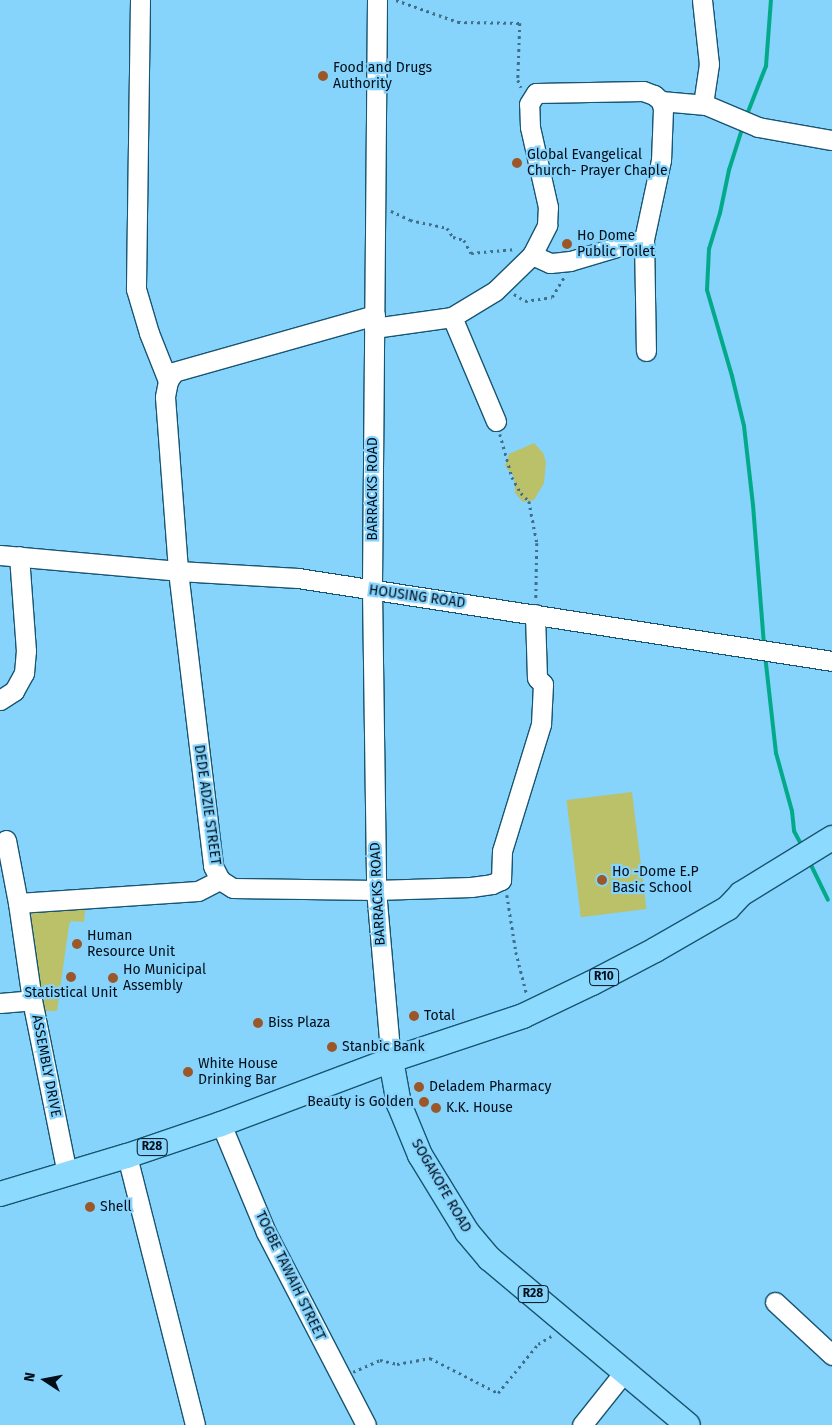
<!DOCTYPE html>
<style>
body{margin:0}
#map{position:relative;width:832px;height:1425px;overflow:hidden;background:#86d3fc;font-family:"Fira Sans",sans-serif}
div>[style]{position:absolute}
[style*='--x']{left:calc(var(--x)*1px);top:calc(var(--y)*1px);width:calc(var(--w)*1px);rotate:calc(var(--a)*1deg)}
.green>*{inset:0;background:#bbc168;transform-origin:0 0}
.stream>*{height:4px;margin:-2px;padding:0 2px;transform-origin:2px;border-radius:2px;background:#03aa89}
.path>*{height:2.5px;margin-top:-1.25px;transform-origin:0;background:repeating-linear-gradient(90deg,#416e88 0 2.5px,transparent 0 6.5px)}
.roads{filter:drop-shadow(1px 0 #185571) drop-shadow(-1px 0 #185571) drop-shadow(0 1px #185571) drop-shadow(0 -1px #185571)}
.minor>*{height:19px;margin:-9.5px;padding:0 9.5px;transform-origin:9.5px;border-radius:9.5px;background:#fff}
.major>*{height:24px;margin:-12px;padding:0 12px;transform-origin:12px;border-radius:12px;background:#8cdbfe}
.dots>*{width:14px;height:14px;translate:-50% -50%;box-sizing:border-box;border:2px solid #86d3fc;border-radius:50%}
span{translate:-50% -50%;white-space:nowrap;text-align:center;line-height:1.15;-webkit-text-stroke:4.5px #86d3fc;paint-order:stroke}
.shield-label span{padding:1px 4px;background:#86d3fc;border:1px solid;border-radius:4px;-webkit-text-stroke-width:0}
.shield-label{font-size:12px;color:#000e19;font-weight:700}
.poi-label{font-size:14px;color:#000e19}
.left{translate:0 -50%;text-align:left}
.right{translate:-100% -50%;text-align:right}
.street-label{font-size:14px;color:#000e19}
.north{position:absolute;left:20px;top:1355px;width:50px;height:50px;-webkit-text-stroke:4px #86d3fc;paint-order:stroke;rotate:281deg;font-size:14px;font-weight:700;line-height:20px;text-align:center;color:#000e19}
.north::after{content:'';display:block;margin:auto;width:18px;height:22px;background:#000e19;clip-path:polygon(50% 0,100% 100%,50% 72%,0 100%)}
</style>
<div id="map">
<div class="green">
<div style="clip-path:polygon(534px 443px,543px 453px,546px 462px,544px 483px,534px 500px,523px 502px,515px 493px,514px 477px,505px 466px,509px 454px)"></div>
<div style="left:632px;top:792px;width:118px;height:66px;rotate:83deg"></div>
<div style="clip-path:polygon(86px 902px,84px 922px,71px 921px,69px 925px,57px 1011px,42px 1011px,30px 915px,35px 909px)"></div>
</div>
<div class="stream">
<div style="--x:746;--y:117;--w:55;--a:-68.6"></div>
<div style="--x:766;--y:66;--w:66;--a:-85.7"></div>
<div style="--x:743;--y:126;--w:46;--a:107.7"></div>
<div style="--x:729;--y:170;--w:44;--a:101.8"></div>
<div style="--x:720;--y:213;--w:38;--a:107"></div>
<div style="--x:709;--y:249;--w:41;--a:92.8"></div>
<div style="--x:707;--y:290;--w:90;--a:73.8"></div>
<div style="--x:732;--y:376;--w:51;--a:76.5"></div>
<div style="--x:744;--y:426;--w:80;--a:83.5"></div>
<div style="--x:753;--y:505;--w:141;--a:85.5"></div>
<div style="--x:765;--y:655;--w:99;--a:83.6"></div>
<div style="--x:776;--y:753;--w:60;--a:74.6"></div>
<div style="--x:792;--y:811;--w:20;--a:84"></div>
<div style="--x:794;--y:831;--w:17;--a:62"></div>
<div style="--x:809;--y:861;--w:43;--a:64"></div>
</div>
<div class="path">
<div style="--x:396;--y:0;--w:66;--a:19.5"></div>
<div style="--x:458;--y:22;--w:62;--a:0.9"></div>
<div style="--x:520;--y:23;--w:57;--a:92"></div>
<div style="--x:518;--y:80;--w:8;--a:67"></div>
<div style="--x:391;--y:211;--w:21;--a:25"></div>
<div style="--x:410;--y:220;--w:38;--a:12"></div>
<div style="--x:447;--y:228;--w:11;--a:56"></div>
<div style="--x:453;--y:237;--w:11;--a:15"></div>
<div style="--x:464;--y:240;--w:15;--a:62"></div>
<div style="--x:471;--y:253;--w:45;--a:-5.1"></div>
<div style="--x:514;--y:294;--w:13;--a:32"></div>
<div style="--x:525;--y:301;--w:27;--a:-8"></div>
<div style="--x:552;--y:297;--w:23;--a:-59"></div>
<div style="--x:500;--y:434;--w:45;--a:74.4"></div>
<div style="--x:512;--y:477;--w:18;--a:61"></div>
<div style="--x:521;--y:493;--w:11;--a:45"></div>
<div style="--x:529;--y:501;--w:43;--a:79.2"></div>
<div style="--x:537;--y:543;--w:57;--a:91"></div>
<div style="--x:507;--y:895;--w:58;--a:81"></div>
<div style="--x:516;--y:952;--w:44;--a:75.7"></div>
<div style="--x:353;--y:1372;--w:30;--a:-24"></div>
<div style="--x:380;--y:1360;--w:17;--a:13"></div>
<div style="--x:397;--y:1364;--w:34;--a:-10"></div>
<div style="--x:430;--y:1358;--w:76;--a:27.2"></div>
<div style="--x:498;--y:1393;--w:63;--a:-50.8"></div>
<div style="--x:538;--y:1344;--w:17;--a:-31"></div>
</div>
<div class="roads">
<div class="minor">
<div style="--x:140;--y:0;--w:289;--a:90.8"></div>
<div style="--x:136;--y:289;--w:46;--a:73.5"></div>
<div style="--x:149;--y:333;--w:52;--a:68.4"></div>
<div style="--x:377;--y:0;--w:590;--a:90.49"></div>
<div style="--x:372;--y:590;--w:300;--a:89.2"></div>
<div style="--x:376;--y:890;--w:171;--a:85"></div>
<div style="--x:702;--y:0;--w:64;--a:83.8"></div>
<div style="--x:709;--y:64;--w:40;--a:98.5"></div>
<div style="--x:661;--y:101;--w:45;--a:5.1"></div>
<div style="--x:706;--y:105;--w:56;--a:22.9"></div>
<div style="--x:758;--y:127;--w:75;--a:10"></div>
<div style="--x:644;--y:239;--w:112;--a:89"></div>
<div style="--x:375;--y:315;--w:209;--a:164.2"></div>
<div style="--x:174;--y:372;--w:11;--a:124"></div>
<div style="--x:168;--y:381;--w:16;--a:101"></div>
<div style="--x:165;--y:397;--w:174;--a:85.7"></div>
<div style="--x:178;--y:571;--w:297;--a:83.2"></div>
<div style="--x:213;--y:866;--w:16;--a:63"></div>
<div style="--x:220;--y:880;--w:15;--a:32"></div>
<div style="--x:233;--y:888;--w:143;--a:0.8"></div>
<div style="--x:376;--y:890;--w:95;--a:-1.8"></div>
<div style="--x:471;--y:887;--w:21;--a:-8"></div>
<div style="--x:492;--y:884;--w:10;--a:-24"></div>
<div style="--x:501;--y:880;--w:29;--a:-88"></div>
<div style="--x:502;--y:851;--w:133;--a:-72.9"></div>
<div style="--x:541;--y:724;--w:40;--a:-87.1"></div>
<div style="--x:543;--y:684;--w:8;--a:-135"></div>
<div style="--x:537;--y:678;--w:64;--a:-91.8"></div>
<div style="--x:452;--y:317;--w:113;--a:67.1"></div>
<div style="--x:374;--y:328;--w:79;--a:-8"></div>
<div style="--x:452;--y:317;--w:50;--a:-31.2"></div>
<div style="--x:495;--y:291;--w:52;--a:-44.2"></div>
<div style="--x:532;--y:255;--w:34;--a:-63"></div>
<div style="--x:547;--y:225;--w:18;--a:-87"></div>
<div style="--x:548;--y:207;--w:82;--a:-102.7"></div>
<div style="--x:530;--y:127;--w:23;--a:-92"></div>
<div style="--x:529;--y:104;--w:13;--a:-58"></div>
<div style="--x:536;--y:93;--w:107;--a:-1.1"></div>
<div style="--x:643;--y:91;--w:12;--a:20"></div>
<div style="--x:654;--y:95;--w:9;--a:41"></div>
<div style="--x:661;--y:101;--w:8;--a:76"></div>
<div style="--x:663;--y:109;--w:51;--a:92.2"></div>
<div style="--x:661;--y:160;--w:81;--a:102.1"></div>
<div style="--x:644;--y:239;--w:77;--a:163.4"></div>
<div style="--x:570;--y:261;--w:20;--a:174"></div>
<div style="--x:550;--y:263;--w:20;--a:-156"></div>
<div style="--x:0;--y:555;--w:179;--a:5.1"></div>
<div style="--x:178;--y:571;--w:120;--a:3.3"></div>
<div style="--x:298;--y:578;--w:540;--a:8.83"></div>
<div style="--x:0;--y:700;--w:17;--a:-33"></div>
<div style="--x:14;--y:691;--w:21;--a:-61"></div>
<div style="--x:24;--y:673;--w:22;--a:-85"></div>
<div style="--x:26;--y:651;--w:95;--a:-94.2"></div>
<div style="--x:6;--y:840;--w:64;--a:79.2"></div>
<div style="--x:18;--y:903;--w:98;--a:81.8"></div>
<div style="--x:32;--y:1000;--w:177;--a:78.6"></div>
<div style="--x:18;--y:903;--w:180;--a:-3.8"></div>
<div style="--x:198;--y:891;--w:25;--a:-27"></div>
<div style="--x:0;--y:1003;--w:32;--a:-5"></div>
<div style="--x:221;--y:1124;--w:117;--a:67.4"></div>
<div style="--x:266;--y:1232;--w:217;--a:62.6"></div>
<div style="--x:127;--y:1156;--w:277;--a:75.8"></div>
<div style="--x:775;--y:1302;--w:78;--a:42.9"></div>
<div style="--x:582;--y:1425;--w:69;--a:-51.5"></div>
</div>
<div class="major">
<div style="--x:391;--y:1060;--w:45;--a:79.7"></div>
<div style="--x:399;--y:1104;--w:55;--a:67.6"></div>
<div style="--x:420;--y:1155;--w:90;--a:58.6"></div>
<div style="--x:467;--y:1232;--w:35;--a:50"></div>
<div style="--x:490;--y:1259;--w:258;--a:40"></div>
<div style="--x:0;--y:1194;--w:133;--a:-16.7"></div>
<div style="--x:127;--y:1156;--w:99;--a:-18.8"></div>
<div style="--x:221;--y:1124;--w:182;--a:-20.6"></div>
<div style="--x:391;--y:1060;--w:139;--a:-18.4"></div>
<div style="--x:523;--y:1016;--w:76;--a:-25.6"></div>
<div style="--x:592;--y:983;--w:71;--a:-27.6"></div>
<div style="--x:655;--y:950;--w:84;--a:-29.9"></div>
<div style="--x:728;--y:908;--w:19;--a:-47"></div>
<div style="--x:741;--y:894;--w:107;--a:-31.6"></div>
</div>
</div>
<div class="dots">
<div style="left:323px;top:76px;background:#9b5728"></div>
<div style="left:517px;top:163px;background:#9b5728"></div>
<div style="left:567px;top:244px;background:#9b5728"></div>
<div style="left:602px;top:880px;background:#9b5728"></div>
<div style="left:77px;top:944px;background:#9b5728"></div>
<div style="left:71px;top:977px;background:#9b5728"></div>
<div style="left:113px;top:978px;background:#9b5728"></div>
<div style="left:414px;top:1016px;background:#9b5728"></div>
<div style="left:258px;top:1023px;background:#9b5728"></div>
<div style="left:332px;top:1047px;background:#9b5728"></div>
<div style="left:188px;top:1072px;background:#9b5728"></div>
<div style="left:419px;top:1087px;background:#9b5728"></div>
<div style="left:424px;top:1102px;background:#9b5728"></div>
<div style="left:436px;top:1108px;background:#9b5728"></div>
<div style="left:90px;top:1207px;background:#9b5728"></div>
</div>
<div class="shield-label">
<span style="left:604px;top:977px">R10</span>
<span style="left:152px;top:1147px">R28</span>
<span style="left:533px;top:1294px">R28</span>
</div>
<div class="poi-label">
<span class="left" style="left:333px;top:76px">Food and Drugs<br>Authority</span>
<span class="left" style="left:527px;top:163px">Global Evangelical<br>Church- Prayer Chaple</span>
<span class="left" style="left:577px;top:244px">Ho Dome<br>Public Toilet</span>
<span class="left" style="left:612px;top:880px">Ho -Dome E.P<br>Basic School</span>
<span class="left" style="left:87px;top:944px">Human<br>Resource Unit</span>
<span class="left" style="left:123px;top:978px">Ho Municipal<br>Assembly</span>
<span style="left:71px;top:993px">Statistical Unit</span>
<span class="left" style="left:424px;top:1016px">Total</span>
<span class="left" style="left:268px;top:1023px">Biss Plaza</span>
<span class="left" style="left:342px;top:1047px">Stanbic Bank</span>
<span class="left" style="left:198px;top:1072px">White House<br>Drinking Bar</span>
<span class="left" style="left:429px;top:1087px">Deladem Pharmacy</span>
<span class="right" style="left:414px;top:1102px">Beauty is Golden</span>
<span class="left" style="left:446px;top:1108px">K.K. House</span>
<span class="left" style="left:100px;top:1207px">Shell</span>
</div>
<div class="street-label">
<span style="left:373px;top:489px;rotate:-90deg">BARRACKS ROAD</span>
<span style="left:417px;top:597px;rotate:8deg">HOUSING ROAD</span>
<span style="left:207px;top:805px;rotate:82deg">DEDE ADZIE STREET</span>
<span style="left:378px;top:894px;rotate:-93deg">BARRACKS ROAD</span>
<span style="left:46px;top:1066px;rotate:79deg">ASSEMBLY DRIVE</span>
<span style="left:441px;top:1186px;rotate:60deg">SOGAKOFE ROAD</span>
<span style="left:290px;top:1276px;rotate:64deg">TOGBE TAWAIH STREET</span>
</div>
<div class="north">N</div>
</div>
